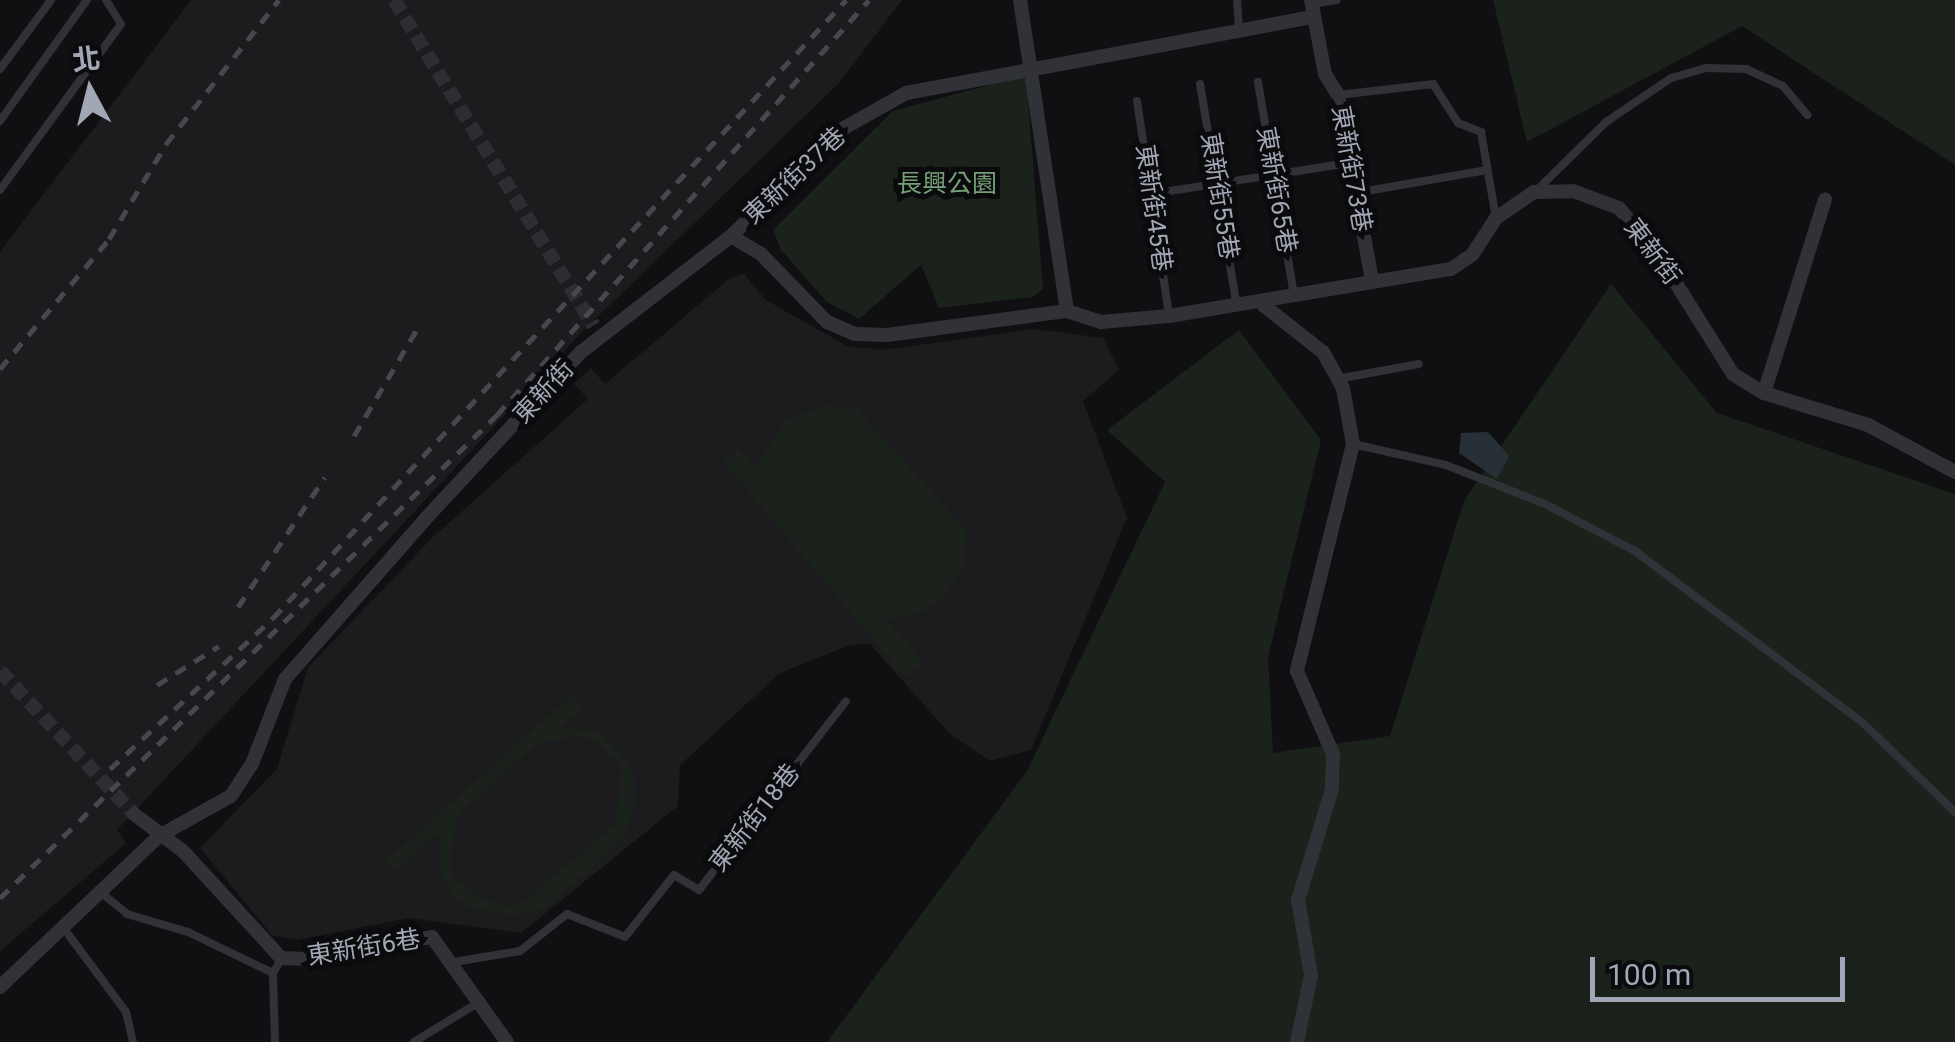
<!DOCTYPE html>
<meta charset="utf-8">
<style>
body{margin:0}
#map{position:relative;width:1955px;height:1042px;overflow:hidden;background:#101012;font-family:Roboto,"Noto Sans TC",sans-serif}
div>[style]{position:absolute}
[style*='--x']{left:calc(var(--x)*1px);top:calc(var(--y)*1px);width:calc(var(--w)*1px);rotate:calc(var(--a)*1deg)}
.built>*{inset:0;background:#1c1c1f}
.green>*{inset:0;background:#1a221b}
.water>*{inset:0;background:#263036}
.street-tunnel>*{height:14px;margin-top:-7px;transform-origin:0;background:repeating-linear-gradient(90deg,#2d2e32 0 14px,transparent 0 21px)}
.lane>*{height:8px;margin:-4px;padding:0 4px;transform-origin:4px;border-radius:4px;background:#313237}
.street>*{height:14px;margin:-7px;padding:0 7px;transform-origin:7px;border-radius:7px;background:#313237}
.rail>*{height:5px;margin-top:-2.5px;transform-origin:0;background:repeating-linear-gradient(90deg,#46484e 0 12px,transparent 0 22px)}
span{translate:-50% -50%;white-space:nowrap;text-align:center;line-height:1.15;-webkit-text-stroke:10px #0b0b0d;paint-order:stroke}
.street-label{font-size:25px;color:#a1a7b4}
.park-label{font-size:25px;color:#76a077}
.north{position:absolute;left:40px;top:40px;width:100px;height:100px;-webkit-text-stroke:8px #0b0b0d;paint-order:stroke;rotate:353deg;font-size:28px;font-weight:700;line-height:40px;text-align:center;color:#a1a7b4}
.north::after{content:'';display:block;margin:auto;width:35px;height:45px;background:#a1a7b4;clip-path:polygon(50% 0,100% 100%,50% 72%,0 100%)}
.scale{position:absolute;left:1590px;top:957px;width:255px;height:45px;box-sizing:border-box;border:5px solid #a1a7b4;border-top:0;padding-left:12px;font-size:30px;line-height:35px;white-space:nowrap;color:#a1a7b4;-webkit-text-stroke:8px #0b0b0d;paint-order:stroke}
</style>
<div id="map">
<div class="built">
<div style="clip-path:polygon(191px 0,902px 0,840px 82px,583px 331px,117px 830px,126px 843px,0 951px,0 252px)"></div>
<div style="clip-path:polygon(744px 274px,766px 300px,847px 346px,882px 350px,1034px 329px,1103px 338px,1119px 370px,1083px 401px,1127px 518px,1031px 750px,990px 761px,949px 733px,870px 644px,850px 645px,780px 673px,680px 765px,678px 806px,521px 933px,409px 918px,297px 940px,272px 935px,200px 848px,277px 769px,308px 667px,432px 538px,588px 399px,574px 384px,591px 368px,605px 384px,729px 279px)"></div>
</div>
<div class="green">
<div style="clip-path:polygon(1493px 0,1955px 0,1955px 165px,1742px 26px,1527px 142px)"></div>
<div style="clip-path:polygon(1026px 75px,1043px 289px,1033px 297px,939px 308px,921px 265px,859px 319px,827px 302px,781px 250px,773px 230px,893px 111px)"></div>
<div style="clip-path:polygon(1611px 284px,1717px 413px,1955px 494px,1955px 1042px,827px 1042px,1027px 771px,1165px 482px,1107px 430px,1239px 330px,1321px 440px,1268px 657px,1273px 753px,1390px 736px,1464px 501px)"></div>
<div style="clip-path:polygon(826px 405px,857px 409px,967px 531px,963px 569px,943px 597px,924px 611px,887px 620px,924px 662px,905px 677px,723px 461px,738px 449px,755px 468px,787px 420px)"></div>
<div style="clip-path:polygon(evenodd,572px 695px,583px 707px,560px 727px,599px 732px,633px 768px,636px 803px,624px 838px,546px 908px,511px 915px,470px 908px,454px 897px,441px 874px,440px 832px,394px 871px,386px 861px,572px 695px,575px 736px,596px 741px,622px 765px,615px 825px,523px 902px,512px 907px,477px 896px,454px 878px,449px 864px,459px 813px,537px 744px,575px 736px)"></div>
</div>
<div class="water">
<div style="clip-path:polygon(1488px 432px,1509px 456px,1497px 479px,1459px 453px,1461px 433px)"></div>
</div>
<div class="street-tunnel">
<div style="--x:394;--y:0;--w:382;--a:58.5"></div>
<div style="--x:0;--y:671;--w:196;--a:46.9"></div>
</div>
<div class="lane">
<div style="--x:1237;--y:0;--w:30;--a:86"></div>
<div style="--x:1311;--y:4;--w:26;--a:-9"></div>
<div style="--x:0;--y:69;--w:86;--a:-53.5"></div>
<div style="--x:1258;--y:82;--w:215;--a:80.4"></div>
<div style="--x:1200;--y:84;--w:226;--a:80.6"></div>
<div style="--x:1338;--y:95;--w:96;--a:-6.6"></div>
<div style="--x:1433;--y:84;--w:46;--a:57.3"></div>
<div style="--x:1458;--y:123;--w:25;--a:21"></div>
<div style="--x:1481;--y:132;--w:87;--a:80.1"></div>
<div style="--x:1137;--y:101;--w:217;--a:81.5"></div>
<div style="--x:0;--y:121;--w:149;--a:-54.3"></div>
<div style="--x:1538;--y:189;--w:95;--a:-44.6"></div>
<div style="--x:1606;--y:122;--w:78;--a:-34.1"></div>
<div style="--x:1671;--y:78;--w:36;--a:-16"></div>
<div style="--x:1706;--y:68;--w:40;--a:1.4"></div>
<div style="--x:1746;--y:69;--w:41;--a:24.7"></div>
<div style="--x:1783;--y:86;--w:38;--a:50"></div>
<div style="--x:0;--y:190;--w:205;--a:-53.9"></div>
<div style="--x:121;--y:24;--w:28;--a:-122"></div>
<div style="--x:1355;--y:193;--w:134;--a:-9.9"></div>
<div style="--x:1151;--y:194;--w:200;--a:-8.9"></div>
<div style="--x:1337;--y:379;--w:83;--a:-10.4"></div>
<div style="--x:1353;--y:444;--w:95;--a:12.7"></div>
<div style="--x:1446;--y:465;--w:106;--a:21.5"></div>
<div style="--x:1545;--y:504;--w:102;--a:27.6"></div>
<div style="--x:1635;--y:551;--w:286;--a:37"></div>
<div style="--x:1863;--y:723;--w:128;--a:44.1"></div>
<div style="--x:99;--y:891;--w:36;--a:39"></div>
<div style="--x:127;--y:914;--w:64;--a:16.4"></div>
<div style="--x:188;--y:932;--w:94;--a:25.8"></div>
<div style="--x:62;--y:926;--w:107;--a:53.3"></div>
<div style="--x:126;--y:1012;--w:31;--a:77"></div>
<div style="--x:454;--y:962;--w:67;--a:-9.5"></div>
<div style="--x:520;--y:951;--w:60;--a:-38.2"></div>
<div style="--x:567;--y:914;--w:62;--a:21.6"></div>
<div style="--x:625;--y:937;--w:79;--a:-51.7"></div>
<div style="--x:674;--y:875;--w:29;--a:31"></div>
<div style="--x:699;--y:890;--w:239;--a:-52.1"></div>
<div style="--x:275;--y:1042;--w:69;--a:-91.7"></div>
<div style="--x:273;--y:973;--w:16;--a:-60"></div>
<div style="--x:414;--y:1042;--w:79;--a:-31.5"></div>
</div>
<div class="street">
<div style="--x:1020;--y:0;--w:315;--a:81.4"></div>
<div style="--x:1311;--y:0;--w:75;--a:79.3"></div>
<div style="--x:1325;--y:74;--w:25;--a:58"></div>
<div style="--x:1338;--y:95;--w:189;--a:79.6"></div>
<div style="--x:731;--y:236;--w:35;--a:31"></div>
<div style="--x:761;--y:254;--w:95;--a:45.9"></div>
<div style="--x:827;--y:322;--w:30;--a:23"></div>
<div style="--x:855;--y:334;--w:32;--a:2"></div>
<div style="--x:887;--y:335;--w:182;--a:-7.6"></div>
<div style="--x:1067;--y:311;--w:36;--a:18"></div>
<div style="--x:1101;--y:322;--w:68;--a:-5"></div>
<div style="--x:1169;--y:316;--w:286;--a:-9.5"></div>
<div style="--x:1451;--y:269;--w:25;--a:-34"></div>
<div style="--x:1472;--y:255;--w:44;--a:-57"></div>
<div style="--x:1496;--y:218;--w:46;--a:-34.4"></div>
<div style="--x:1534;--y:192;--w:39;--a:-1"></div>
<div style="--x:1573;--y:191;--w:49;--a:20.3"></div>
<div style="--x:1619;--y:208;--w:59;--a:49.8"></div>
<div style="--x:1657;--y:253;--w:143;--a:57.9"></div>
<div style="--x:1733;--y:374;--w:36;--a:32"></div>
<div style="--x:1764;--y:393;--w:109;--a:17.1"></div>
<div style="--x:1868;--y:425;--w:99;--a:28.4"></div>
<div style="--x:1263;--y:305;--w:76;--a:38.1"></div>
<div style="--x:1323;--y:352;--w:41;--a:60.9"></div>
<div style="--x:1343;--y:388;--w:57;--a:79.9"></div>
<div style="--x:1353;--y:444;--w:234;--a:103.9"></div>
<div style="--x:1297;--y:671;--w:90;--a:66.6"></div>
<div style="--x:1333;--y:754;--w:35;--a:92"></div>
<div style="--x:1332;--y:789;--w:116;--a:107"></div>
<div style="--x:1298;--y:900;--w:76;--a:80.2"></div>
<div style="--x:1311;--y:975;--w:68;--a:101.8"></div>
<div style="--x:1764;--y:393;--w:203;--a:-72.5"></div>
<div style="--x:134;--y:814;--w:61;--a:37.1"></div>
<div style="--x:183;--y:851;--w:145;--a:47.5"></div>
<div style="--x:281;--y:958;--w:26;--a:2"></div>
<div style="--x:307;--y:959;--w:127;--a:-10"></div>
<div style="--x:432;--y:937;--w:129;--a:54.5"></div>
<div style="--x:0;--y:987;--w:219;--a:-43.5"></div>
<div style="--x:159;--y:836;--w:82;--a:-29.1"></div>
<div style="--x:231;--y:796;--w:38;--a:-57"></div>
<div style="--x:252;--y:764;--w:91;--a:-68.8"></div>
<div style="--x:285;--y:679;--w:217;--a:-48.7"></div>
<div style="--x:428;--y:516;--w:224;--a:-47"></div>
<div style="--x:581;--y:352;--w:190;--a:-37.7"></div>
<div style="--x:731;--y:236;--w:156;--a:-43.7"></div>
<div style="--x:844;--y:128;--w:71;--a:-29.4"></div>
<div style="--x:906;--y:93;--w:415;--a:-10.6"></div>
</div>
<div class="rail">
<div style="--x:0;--y:369;--w:170;--a:-50"></div>
<div style="--x:109;--y:239;--w:111;--a:-59"></div>
<div style="--x:166;--y:144;--w:183;--a:-51.9"></div>
<div style="--x:354;--y:436;--w:124;--a:-59.5"></div>
<div style="--x:238;--y:607;--w:156;--a:-56.2"></div>
<div style="--x:157;--y:685;--w:73;--a:-32.2"></div>
<div style="--x:110;--y:769;--w:222;--a:-42.8"></div>
<div style="--x:273;--y:618;--w:843;--a:-47.16"></div>
<div style="--x:0;--y:898;--w:693;--a:-44.18"></div>
<div style="--x:497;--y:415;--w:557;--a:-48.13"></div>
</div>
<div class="street-label">
<span style="left:1351px;top:169px;rotate:80deg">東新街73巷</span>
<span style="left:795px;top:176px;rotate:-43deg">東新街37巷</span>
<span style="left:1276px;top:190px;rotate:80deg">東新街65巷</span>
<span style="left:1219px;top:196px;rotate:81deg">東新街55巷</span>
<span style="left:1153px;top:208px;rotate:82deg">東新街45巷</span>
<span style="left:1652px;top:252px;rotate:53deg">東新街</span>
<span style="left:544px;top:392px;rotate:-47deg">東新街</span>
<span style="left:755px;top:818px;rotate:-52deg">東新街18巷</span>
<span style="left:364px;top:948px;rotate:-9deg">東新街6巷</span>
</div>
<div class="park-label">
<span style="left:947px;top:184px">長興公園</span>
</div>
<div class="north">北</div>
<div class="scale">100 m</div>
</div>
